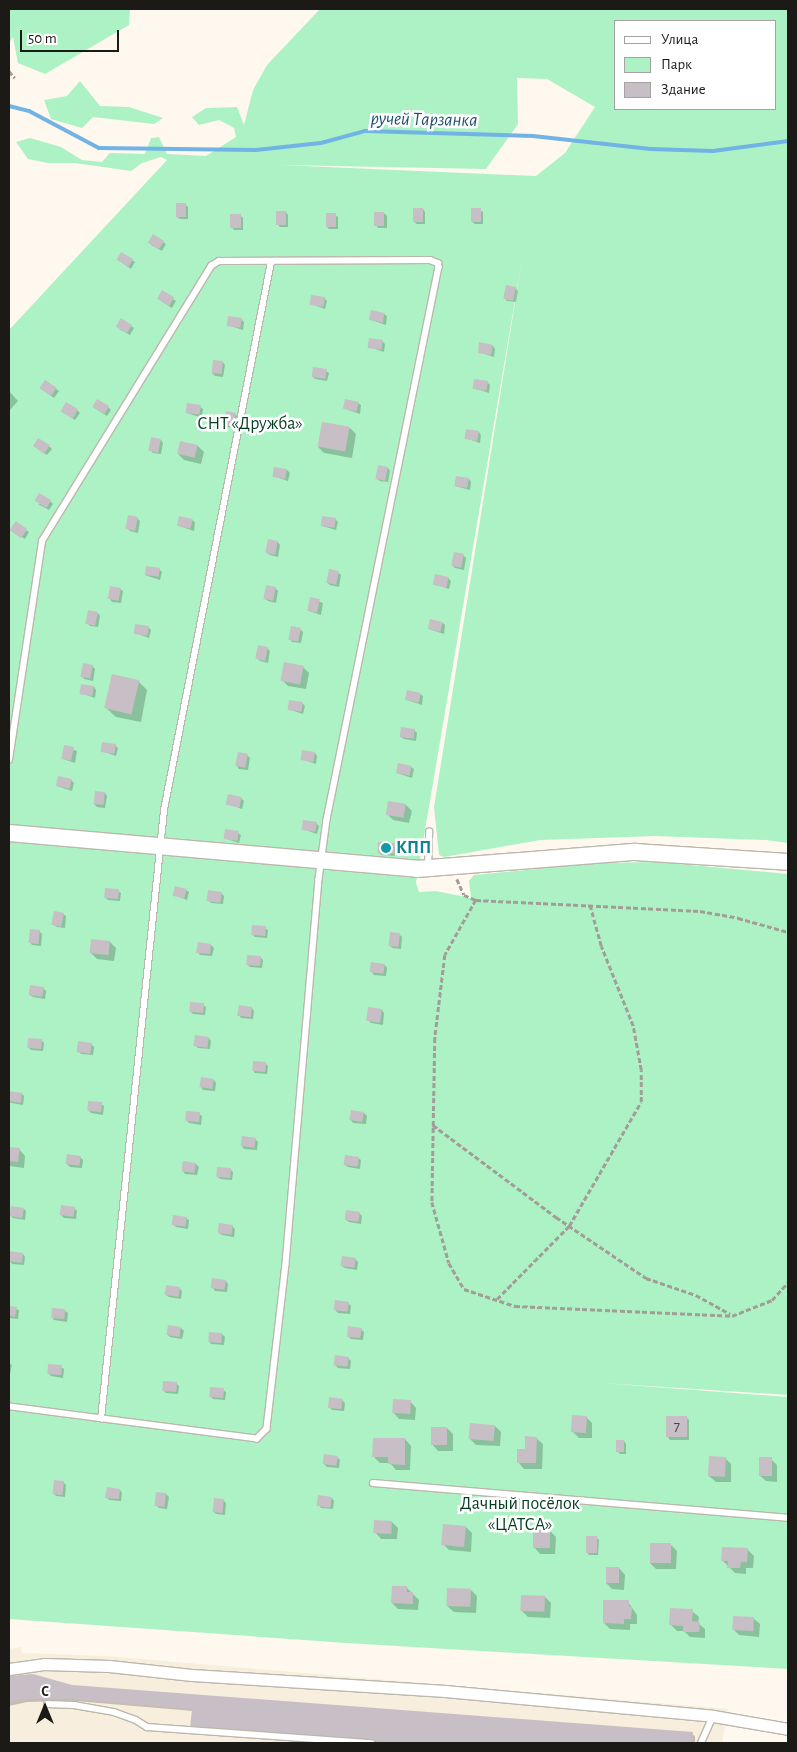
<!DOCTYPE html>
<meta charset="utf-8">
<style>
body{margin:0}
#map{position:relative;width:797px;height:1752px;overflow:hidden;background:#fef8ee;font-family:"Alegreya Sans",sans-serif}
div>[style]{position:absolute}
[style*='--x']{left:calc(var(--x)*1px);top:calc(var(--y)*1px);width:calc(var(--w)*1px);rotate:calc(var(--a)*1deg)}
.built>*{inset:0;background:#f7eedd}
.green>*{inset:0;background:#adf2c5}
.shadow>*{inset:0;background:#0003}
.stream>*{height:4px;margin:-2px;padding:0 2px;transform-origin:2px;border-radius:2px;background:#72b3e5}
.building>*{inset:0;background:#c8bec5;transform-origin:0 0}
.path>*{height:2.5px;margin-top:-1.25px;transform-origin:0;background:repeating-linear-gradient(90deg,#a29e97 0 5px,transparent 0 7.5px)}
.roads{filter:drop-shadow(1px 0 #bcb7ad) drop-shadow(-1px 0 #bcb7ad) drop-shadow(0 1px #bcb7ad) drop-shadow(0 -1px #bcb7ad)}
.lane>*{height:5.5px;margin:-2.75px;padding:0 2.75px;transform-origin:2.75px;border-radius:2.75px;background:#fff}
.street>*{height:11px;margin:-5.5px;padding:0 5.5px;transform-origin:5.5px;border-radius:5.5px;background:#fff}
.secondary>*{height:16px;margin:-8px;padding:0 8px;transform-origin:8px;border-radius:8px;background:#fff}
.dots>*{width:14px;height:14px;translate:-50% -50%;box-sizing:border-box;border:2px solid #fff;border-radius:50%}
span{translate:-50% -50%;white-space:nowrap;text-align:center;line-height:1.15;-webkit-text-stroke:5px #fff;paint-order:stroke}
.number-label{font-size:15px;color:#474342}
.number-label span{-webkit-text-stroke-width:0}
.park-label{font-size:18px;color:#033e22}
.culture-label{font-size:18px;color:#0d838f;font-weight:700}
.left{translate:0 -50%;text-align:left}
.water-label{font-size:19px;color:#1f4f71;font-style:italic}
.frame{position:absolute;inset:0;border:10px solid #1c1a16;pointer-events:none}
.legend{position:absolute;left:614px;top:20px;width:162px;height:90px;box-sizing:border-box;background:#fff;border:1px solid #a4a3a2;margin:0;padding:6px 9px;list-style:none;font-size:15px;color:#1c1a16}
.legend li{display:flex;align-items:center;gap:10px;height:25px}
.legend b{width:25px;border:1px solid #a4a3a2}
.north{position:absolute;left:20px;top:1682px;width:50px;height:50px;-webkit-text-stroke:4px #fff;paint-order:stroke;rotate:0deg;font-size:14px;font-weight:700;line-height:20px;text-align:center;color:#1c1a16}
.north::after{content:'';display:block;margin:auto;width:18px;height:22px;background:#1c1a16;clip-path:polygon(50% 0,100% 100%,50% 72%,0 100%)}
.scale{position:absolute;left:20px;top:30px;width:99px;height:22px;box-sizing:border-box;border:2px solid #1c1a16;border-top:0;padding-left:6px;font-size:15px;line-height:18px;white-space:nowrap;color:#1c1a16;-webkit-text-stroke:4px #fff;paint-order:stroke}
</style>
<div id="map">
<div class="built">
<div style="clip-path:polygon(21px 1647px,22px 1653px,105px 1656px,728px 1709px,722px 1743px,9px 1743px,9px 1649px)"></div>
</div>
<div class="green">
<div style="clip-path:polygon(9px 9px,130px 9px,129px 25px,45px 74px,18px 63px,13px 37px,9px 43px)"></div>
<div style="clip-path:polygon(evenodd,320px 9px,788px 9px,788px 843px,766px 840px,654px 836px,540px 840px,444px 857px,439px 855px,434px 807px,522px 259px,416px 883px,419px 892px,436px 891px,471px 898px,469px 881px,474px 875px,596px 863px,657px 862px,788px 874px,788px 1395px,602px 1383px,788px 1397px,788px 1669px,346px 1643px,9px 1619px,9px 330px,167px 160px,161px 157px,142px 163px,131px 171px,75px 163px,48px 163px,28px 159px,16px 142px,30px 138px,61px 147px,82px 160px,102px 162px,110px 153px,145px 154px,151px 138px,159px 137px,167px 154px,206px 156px,236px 137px,234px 128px,219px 120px,199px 125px,192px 117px,206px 108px,237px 107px,244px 125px,253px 90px,267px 65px,320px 9px,616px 21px,776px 21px,776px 109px,616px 109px,616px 21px,320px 9px,517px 78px,547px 79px,595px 107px,565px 153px,536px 176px,281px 165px,486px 169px,518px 124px,517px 78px)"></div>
<div style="clip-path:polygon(80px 81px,100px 106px,129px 107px,163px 118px,154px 124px,93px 117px,82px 128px,51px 119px,44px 100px,67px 96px)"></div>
</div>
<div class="shadow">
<div style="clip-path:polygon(186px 205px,188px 207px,188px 219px,180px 219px,177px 217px)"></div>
<div style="clip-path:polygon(423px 209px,425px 212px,425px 224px,417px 224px,414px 222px)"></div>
<div style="clip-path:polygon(480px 210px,483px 212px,483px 224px,475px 224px,472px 222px)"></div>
<div style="clip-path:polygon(286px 212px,288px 215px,288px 227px,280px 227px,277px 224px)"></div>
<div style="clip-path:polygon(384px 213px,387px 216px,387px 228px,378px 228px,376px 225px)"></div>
<div style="clip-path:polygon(240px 215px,243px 218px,243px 230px,234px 230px,232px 227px)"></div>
<div style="clip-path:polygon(335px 215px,338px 217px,338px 229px,329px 229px,327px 227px)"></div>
<div style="clip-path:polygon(153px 235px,166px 244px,162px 251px,151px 245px)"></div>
<div style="clip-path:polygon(118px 260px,132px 260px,135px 262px,131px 269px)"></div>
<div style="clip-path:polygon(515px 288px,518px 291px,516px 302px,507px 301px,505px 298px)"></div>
<div style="clip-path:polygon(162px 292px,176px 301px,172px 308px,161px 301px)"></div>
<div style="clip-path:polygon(324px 298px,327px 301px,325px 309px,311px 304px)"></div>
<div style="clip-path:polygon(384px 314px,387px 316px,386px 325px,371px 320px)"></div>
<div style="clip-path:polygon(241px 319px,244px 322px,243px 330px,228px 325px)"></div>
<div style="clip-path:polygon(131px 326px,134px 328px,130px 335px,119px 329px)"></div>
<div style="clip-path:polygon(382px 341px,385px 344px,384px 352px,369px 347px)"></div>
<div style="clip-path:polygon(493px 346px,495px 349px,494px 357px,479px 352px)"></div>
<div style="clip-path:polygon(223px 362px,225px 365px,223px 377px,215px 376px,212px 373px)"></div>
<div style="clip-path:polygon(326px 371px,329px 373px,327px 381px,315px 379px,313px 377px)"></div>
<div style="clip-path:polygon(487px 382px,490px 385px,489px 393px,474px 388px)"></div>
<div style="clip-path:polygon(56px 389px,59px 391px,54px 398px,44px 391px)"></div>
<div style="clip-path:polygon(9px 391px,18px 401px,9px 411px)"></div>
<div style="clip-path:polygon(358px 403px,361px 405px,360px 414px,345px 409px)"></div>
<div style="clip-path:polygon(93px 407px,108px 407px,111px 410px,107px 416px)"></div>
<div style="clip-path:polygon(200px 407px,203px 409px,202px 418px,187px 413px)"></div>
<div style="clip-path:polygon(77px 410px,80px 413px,75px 420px,65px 413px)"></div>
<div style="clip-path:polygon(235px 414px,238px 417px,236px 428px,227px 427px,225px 424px)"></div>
<div style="clip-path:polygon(350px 428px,356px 434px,352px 458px,324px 453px,318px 447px)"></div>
<div style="clip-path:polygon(479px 432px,481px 435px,480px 443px,465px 438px)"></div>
<div style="clip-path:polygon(161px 440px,163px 443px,161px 454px,153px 453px,150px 450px)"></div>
<div style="clip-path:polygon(34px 446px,49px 446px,52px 449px,47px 455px)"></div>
<div style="clip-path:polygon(198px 446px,204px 452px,201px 464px,184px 460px,178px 454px)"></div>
<div style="clip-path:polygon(388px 468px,390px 471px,388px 482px,380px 481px,377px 479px)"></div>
<div style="clip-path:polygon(287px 470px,290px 473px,288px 481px,273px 476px)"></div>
<div style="clip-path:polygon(469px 479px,471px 482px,470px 490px,455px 486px)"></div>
<div style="clip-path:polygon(50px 501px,53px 504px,49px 510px,38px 504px)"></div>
<div style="clip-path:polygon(137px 518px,140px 521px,138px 533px,130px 531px,127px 528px)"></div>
<div style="clip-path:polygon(335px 519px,338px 522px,336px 530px,322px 526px)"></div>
<div style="clip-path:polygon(192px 520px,195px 522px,194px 531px,179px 526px)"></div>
<div style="clip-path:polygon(26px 530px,29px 532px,25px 539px,14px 533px)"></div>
<div style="clip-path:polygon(278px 542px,280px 545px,278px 557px,270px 555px,267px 553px)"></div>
<div style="clip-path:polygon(463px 555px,466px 558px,464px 570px,455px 568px,453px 566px)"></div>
<div style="clip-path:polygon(159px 569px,162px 572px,160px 580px,145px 575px)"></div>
<div style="clip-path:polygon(338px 572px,341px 575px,339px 587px,330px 585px,328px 583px)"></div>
<div style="clip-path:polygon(448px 578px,451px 581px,449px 589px,434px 584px)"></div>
<div style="clip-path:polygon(275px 588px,278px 591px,276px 603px,268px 601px,265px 599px)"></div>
<div style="clip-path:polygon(120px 589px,123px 591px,121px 603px,112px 602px,110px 599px)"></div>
<div style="clip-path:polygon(311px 599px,323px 603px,321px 615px,309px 611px)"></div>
<div style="clip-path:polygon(98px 613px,100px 616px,98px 627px,90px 626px,87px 623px)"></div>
<div style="clip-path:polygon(443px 623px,445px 625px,444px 634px,429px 629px)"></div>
<div style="clip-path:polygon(148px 627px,151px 630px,149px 638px,135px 633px)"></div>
<div style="clip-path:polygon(300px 629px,303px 632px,301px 643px,292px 642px,290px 639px)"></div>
<div style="clip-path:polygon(267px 648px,270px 651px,268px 663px,260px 661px,257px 658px)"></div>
<div style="clip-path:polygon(92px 666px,95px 669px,93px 681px,84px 679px,82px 676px)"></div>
<div style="clip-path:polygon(303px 667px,309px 673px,306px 689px,288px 686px,282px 680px)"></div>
<div style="clip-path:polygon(138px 681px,147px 690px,141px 722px,116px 717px,106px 708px)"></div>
<div style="clip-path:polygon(94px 687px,96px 690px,95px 698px,80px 693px)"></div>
<div style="clip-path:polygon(420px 694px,423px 696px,422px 705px,407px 700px)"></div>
<div style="clip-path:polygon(302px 703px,305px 706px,303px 714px,288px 709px)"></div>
<div style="clip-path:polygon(414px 730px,417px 733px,416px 741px,404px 739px,401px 737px)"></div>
<div style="clip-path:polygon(115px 745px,118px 748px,116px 756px,102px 751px)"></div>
<div style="clip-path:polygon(65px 747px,77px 751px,75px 763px,63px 759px)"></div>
<div style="clip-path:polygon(315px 753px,317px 756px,316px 764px,301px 759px)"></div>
<div style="clip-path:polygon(247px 755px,250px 758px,248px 770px,239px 769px,237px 766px)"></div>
<div style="clip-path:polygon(411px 767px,414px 769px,412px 778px,397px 773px)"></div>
<div style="clip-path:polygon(71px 780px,74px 783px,72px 791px,57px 786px)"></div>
<div style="clip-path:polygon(105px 793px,107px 796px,105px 808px,97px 807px,94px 804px)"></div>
<div style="clip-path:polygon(241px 798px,244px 801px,242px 809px,228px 804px)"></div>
<div style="clip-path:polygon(406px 805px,412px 811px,409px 823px,393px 820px,387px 814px)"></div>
<div style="clip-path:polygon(316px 823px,319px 826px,317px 834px,302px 829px)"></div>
<div style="clip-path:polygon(238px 833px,241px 835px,239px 843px,224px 838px)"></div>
<div style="clip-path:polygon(395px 844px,397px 847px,397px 856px,382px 855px,379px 853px)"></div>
<div style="clip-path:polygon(186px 890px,189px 892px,187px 900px,174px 895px)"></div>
<div style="clip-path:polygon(118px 891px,121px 893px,120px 901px,108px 900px,105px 897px)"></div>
<div style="clip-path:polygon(221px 893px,224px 896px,223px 904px,211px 903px,208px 900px)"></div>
<div style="clip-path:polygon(63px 914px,66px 916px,65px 928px,57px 927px,54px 925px)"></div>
<div style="clip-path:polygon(265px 928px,268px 930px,267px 938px,255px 937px,252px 934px)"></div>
<div style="clip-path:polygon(39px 931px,42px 934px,41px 946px,32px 945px,30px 942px)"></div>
<div style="clip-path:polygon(400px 935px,402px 937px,401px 949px,393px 948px,390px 946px)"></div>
<div style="clip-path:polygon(110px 942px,116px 948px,114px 961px,97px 959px,91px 953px)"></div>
<div style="clip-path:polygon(211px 945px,214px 948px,212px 956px,200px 955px,198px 952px)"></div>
<div style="clip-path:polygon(260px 957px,263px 960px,262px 968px,250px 967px,247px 964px)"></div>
<div style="clip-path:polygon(385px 965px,387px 968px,386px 976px,374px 975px,372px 972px)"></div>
<div style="clip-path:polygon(43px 988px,46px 991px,45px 999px,33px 997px,30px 995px)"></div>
<div style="clip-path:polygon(203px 1005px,206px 1007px,205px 1015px,193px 1014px,190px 1011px)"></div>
<div style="clip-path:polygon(252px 1008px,254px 1011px,253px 1019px,241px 1018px,239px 1015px)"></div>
<div style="clip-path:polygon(382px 1010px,384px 1013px,383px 1025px,371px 1023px,368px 1020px)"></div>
<div style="clip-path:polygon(209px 1038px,211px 1041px,210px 1049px,198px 1048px,195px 1045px)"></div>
<div style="clip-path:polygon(42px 1041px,44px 1043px,43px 1051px,31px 1050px,28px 1047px)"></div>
<div style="clip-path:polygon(91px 1044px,94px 1047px,93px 1055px,81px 1054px,78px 1051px)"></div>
<div style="clip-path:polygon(266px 1064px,268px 1066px,267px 1074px,255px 1073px,253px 1070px)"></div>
<div style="clip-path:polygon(214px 1080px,216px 1083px,215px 1091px,203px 1090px,201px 1087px)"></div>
<div style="clip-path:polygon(9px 1092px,22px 1094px,24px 1096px,23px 1105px,11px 1103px,9px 1101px)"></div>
<div style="clip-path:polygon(101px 1104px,104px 1106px,103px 1115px,91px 1113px,88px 1110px)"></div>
<div style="clip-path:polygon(364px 1113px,367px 1116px,366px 1124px,353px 1123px,351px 1120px)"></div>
<div style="clip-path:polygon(199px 1114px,202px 1116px,201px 1125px,189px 1123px,186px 1120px)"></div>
<div style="clip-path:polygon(255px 1139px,258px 1142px,257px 1150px,244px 1149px,242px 1146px)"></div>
<div style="clip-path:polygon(9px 1148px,19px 1149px,25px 1156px,24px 1168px,9px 1166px)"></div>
<div style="clip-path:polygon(80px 1157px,83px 1160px,82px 1168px,70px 1167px,67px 1164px)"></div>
<div style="clip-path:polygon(358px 1158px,361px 1160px,360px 1169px,348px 1167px,345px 1165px)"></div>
<div style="clip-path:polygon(196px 1164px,199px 1167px,197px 1175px,185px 1174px,183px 1171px)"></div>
<div style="clip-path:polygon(230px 1169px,233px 1172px,232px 1180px,220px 1179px,217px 1176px)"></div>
<div style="clip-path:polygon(74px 1208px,77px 1211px,76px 1219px,64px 1218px,61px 1215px)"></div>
<div style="clip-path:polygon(24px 1209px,26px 1211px,25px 1220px,13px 1218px,11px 1216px)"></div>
<div style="clip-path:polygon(359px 1213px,362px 1216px,361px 1224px,349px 1222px,346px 1220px)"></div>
<div style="clip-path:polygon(186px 1218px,189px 1220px,188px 1229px,176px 1227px,173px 1224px)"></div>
<div style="clip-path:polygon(232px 1226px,235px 1229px,234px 1237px,222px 1235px,219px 1233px)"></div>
<div style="clip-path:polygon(23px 1254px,25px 1257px,24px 1265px,12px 1264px,10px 1261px)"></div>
<div style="clip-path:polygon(355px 1259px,358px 1262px,357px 1270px,345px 1268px,342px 1266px)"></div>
<div style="clip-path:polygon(226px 1281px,228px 1284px,227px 1292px,215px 1291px,213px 1288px)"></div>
<div style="clip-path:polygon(179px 1288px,182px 1291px,181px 1299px,169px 1297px,166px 1295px)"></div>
<div style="clip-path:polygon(348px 1303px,351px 1306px,350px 1314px,338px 1313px,335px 1310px)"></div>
<div style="clip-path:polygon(9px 1307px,19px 1310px,18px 1319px,9px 1318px)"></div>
<div style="clip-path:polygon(65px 1311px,68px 1313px,67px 1322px,54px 1320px,52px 1317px)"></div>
<div style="clip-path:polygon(181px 1328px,184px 1331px,182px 1339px,170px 1337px,168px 1335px)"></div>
<div style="clip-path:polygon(361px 1329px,364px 1332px,363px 1340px,351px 1339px,348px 1336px)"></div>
<div style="clip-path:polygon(222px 1334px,225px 1337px,224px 1345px,211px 1344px,209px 1341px)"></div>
<div style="clip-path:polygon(348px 1358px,351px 1361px,350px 1369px,338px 1368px,335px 1365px)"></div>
<div style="clip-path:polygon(9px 1363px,12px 1365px,10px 1374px,9px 1373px)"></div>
<div style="clip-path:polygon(61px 1367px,64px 1369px,63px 1378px,51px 1376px,48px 1373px)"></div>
<div style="clip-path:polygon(176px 1383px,179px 1386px,178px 1394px,166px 1393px,163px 1390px)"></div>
<div style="clip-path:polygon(223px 1390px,226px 1392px,225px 1400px,213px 1399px,210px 1396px)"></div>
<div style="clip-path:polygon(342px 1400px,345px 1403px,344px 1411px,332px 1410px,329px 1407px)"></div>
<div style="clip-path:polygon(410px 1401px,416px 1408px,415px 1420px,399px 1419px,393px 1412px)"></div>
<div style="clip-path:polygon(586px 1417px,592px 1423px,592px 1438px,579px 1438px,573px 1432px)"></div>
<div style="clip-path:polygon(686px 1417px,689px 1420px,689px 1440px,670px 1440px,668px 1437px)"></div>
<div style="clip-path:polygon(495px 1426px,501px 1432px,500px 1446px,476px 1445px,470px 1439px)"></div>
<div style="clip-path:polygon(447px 1428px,453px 1434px,453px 1451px,438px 1451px,432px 1444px)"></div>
<div style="clip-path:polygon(536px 1438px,543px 1444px,542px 1469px,524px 1469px,518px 1462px)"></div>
<div style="clip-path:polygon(405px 1439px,411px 1446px,410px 1470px,396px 1470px,390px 1463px,380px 1463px,374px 1457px)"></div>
<div style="clip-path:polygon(624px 1441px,626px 1444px,626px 1454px,620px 1454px,617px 1451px)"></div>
<div style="clip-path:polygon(337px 1457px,340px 1460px,339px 1468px,327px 1467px,324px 1464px)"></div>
<div style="clip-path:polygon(725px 1458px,731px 1464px,731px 1482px,716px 1482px,709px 1476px)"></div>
<div style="clip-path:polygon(771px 1459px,777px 1465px,777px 1482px,766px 1481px,759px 1475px)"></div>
<div style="clip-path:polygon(63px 1482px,66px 1485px,65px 1497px,56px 1496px,53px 1493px)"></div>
<div style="clip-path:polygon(120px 1490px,122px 1493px,121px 1501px,109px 1500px,107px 1497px)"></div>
<div style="clip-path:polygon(166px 1494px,169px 1497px,167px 1509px,159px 1508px,156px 1505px)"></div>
<div style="clip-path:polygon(332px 1498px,334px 1501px,333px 1509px,321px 1508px,319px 1505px)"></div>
<div style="clip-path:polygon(223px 1500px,226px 1503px,225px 1515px,216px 1514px,213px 1511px)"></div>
<div style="clip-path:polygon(392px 1522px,398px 1528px,397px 1539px,381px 1539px,375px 1532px)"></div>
<div style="clip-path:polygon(466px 1527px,472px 1533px,471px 1552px,449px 1550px,443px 1544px)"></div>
<div style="clip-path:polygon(550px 1531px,556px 1537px,555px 1554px,540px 1554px,534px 1547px)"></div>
<div style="clip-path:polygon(596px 1537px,599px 1540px,598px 1555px,589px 1555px,587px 1552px)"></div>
<div style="clip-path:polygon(671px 1545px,677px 1551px,676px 1569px,656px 1569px,650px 1563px)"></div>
<div style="clip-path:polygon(748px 1550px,754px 1556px,753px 1568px,746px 1568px,746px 1574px,735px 1573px,722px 1560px)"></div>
<div style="clip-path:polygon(619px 1568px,625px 1575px,624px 1590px,612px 1589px,606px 1583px)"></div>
<div style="clip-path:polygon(407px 1588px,419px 1600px,418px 1610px,398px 1609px,392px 1603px)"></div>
<div style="clip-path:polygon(471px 1590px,477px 1596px,476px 1613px,454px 1612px,447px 1606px)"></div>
<div style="clip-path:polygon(545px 1597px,551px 1603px,550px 1618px,528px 1617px,522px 1611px)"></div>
<div style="clip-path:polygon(628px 1602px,637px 1615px,637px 1624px,630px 1624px,630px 1630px,610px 1629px,604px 1623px)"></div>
<div style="clip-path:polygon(692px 1611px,699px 1617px,698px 1623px,705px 1629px,705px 1638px,690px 1637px,684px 1631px,677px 1631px,671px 1625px)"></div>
<div style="clip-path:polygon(753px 1618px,760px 1624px,759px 1637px,739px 1635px,733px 1629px)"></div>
<div style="clip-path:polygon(33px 1675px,71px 1686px,692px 1734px,695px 1736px,695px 1743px,376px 1743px,194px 1731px,193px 1711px,75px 1701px,27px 1702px,9px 1706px,9px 1678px)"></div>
</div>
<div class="stream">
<div style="--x:9;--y:106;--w:21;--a:14"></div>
<div style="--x:29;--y:111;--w:79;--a:27.9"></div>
<div style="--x:99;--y:148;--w:157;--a:0.7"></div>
<div style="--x:256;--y:150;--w:65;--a:-6.1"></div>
<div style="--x:321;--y:143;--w:46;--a:-15.3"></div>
<div style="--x:365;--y:131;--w:168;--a:1.7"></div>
<div style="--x:533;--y:136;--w:118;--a:6.3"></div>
<div style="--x:650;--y:149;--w:63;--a:1.8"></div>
<div style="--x:713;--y:151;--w:76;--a:-7.6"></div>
</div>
<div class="building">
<div style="left:176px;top:203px;width:10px;height:14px"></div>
<div style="left:413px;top:208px;width:10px;height:14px"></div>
<div style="left:471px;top:208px;width:10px;height:14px"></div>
<div style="left:276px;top:211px;width:10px;height:14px"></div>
<div style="left:374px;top:212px;width:10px;height:14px"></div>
<div style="left:326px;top:213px;width:10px;height:14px"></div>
<div style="left:230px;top:214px;width:11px;height:14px"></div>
<div style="left:153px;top:234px;width:13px;height:10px;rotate:32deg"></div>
<div style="left:121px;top:252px;width:14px;height:9px;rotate:30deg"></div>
<div style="left:506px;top:285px;width:10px;height:14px;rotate:11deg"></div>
<div style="left:162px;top:290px;width:14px;height:10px;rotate:30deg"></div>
<div style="left:311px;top:295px;width:14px;height:10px;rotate:8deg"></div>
<div style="left:371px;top:310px;width:14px;height:10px;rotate:12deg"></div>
<div style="left:228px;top:316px;width:14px;height:10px;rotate:8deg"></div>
<div style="left:121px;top:318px;width:13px;height:10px;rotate:32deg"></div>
<div style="left:369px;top:338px;width:14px;height:10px;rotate:8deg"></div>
<div style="clip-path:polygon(479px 342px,493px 345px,491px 355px,478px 353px)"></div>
<div style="left:213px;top:360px;width:10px;height:13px;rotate:6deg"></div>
<div style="left:313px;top:367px;width:14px;height:10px;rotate:8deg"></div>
<div style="left:474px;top:379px;width:14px;height:10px;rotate:8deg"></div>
<div style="left:45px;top:380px;width:14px;height:10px;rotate:34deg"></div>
<div style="left:97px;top:399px;width:14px;height:9px;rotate:30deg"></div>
<div style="left:345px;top:399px;width:14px;height:10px;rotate:12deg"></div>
<div style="left:66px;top:402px;width:14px;height:11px;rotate:30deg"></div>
<div style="left:187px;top:403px;width:14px;height:10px;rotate:8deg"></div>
<div style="left:226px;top:411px;width:10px;height:14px;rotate:11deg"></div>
<div style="left:322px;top:422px;width:28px;height:25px;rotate:10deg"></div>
<div style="left:466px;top:429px;width:13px;height:10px;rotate:9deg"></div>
<div style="left:151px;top:437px;width:10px;height:14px;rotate:11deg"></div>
<div style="clip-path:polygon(38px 438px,50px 445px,44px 454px,33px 446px)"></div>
<div style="left:180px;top:441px;width:18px;height:13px;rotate:13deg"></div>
<div style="left:378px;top:465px;width:10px;height:14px;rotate:11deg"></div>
<div style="left:274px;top:467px;width:13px;height:10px;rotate:9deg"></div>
<div style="left:456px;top:476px;width:13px;height:10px;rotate:9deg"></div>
<div style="left:39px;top:493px;width:14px;height:9px;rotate:30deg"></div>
<div style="left:128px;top:515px;width:10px;height:14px;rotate:11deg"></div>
<div style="left:179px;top:516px;width:14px;height:10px;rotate:12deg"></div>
<div style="left:322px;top:516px;width:14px;height:10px;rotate:8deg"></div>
<div style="left:16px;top:521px;width:14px;height:11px;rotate:36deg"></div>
<div style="left:268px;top:539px;width:10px;height:14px;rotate:11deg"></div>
<div style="left:454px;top:552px;width:10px;height:14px;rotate:11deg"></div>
<div style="left:146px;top:566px;width:14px;height:9px;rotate:8deg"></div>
<div style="left:329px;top:569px;width:10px;height:14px;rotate:11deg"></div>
<div style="left:435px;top:574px;width:14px;height:11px;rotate:12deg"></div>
<div style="left:266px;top:585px;width:10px;height:14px;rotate:11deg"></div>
<div style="left:110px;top:586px;width:11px;height:13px;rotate:10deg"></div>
<div style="left:310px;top:597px;width:10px;height:14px;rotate:11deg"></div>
<div style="left:88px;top:610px;width:10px;height:14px;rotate:11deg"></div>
<div style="left:430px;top:619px;width:13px;height:10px;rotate:13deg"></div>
<div style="left:135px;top:624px;width:14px;height:10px;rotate:8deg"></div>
<div style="left:291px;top:626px;width:10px;height:14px;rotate:11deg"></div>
<div style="left:258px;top:645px;width:10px;height:14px;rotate:11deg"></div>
<div style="left:284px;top:662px;width:20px;height:19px;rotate:11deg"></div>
<div style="left:83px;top:663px;width:10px;height:14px;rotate:11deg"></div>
<div style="left:112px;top:674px;width:28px;height:35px;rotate:13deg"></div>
<div style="left:81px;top:684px;width:13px;height:10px;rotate:9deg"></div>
<div style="left:407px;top:690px;width:14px;height:10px;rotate:12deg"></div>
<div style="left:289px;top:700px;width:14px;height:10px;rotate:8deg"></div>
<div style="left:401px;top:727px;width:14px;height:10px;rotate:8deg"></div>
<div style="left:102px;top:742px;width:14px;height:10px;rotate:8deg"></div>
<div style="left:64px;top:745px;width:10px;height:14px;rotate:11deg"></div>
<div style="left:302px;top:750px;width:13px;height:10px;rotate:9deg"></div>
<div style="left:238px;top:752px;width:10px;height:14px;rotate:11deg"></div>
<div style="left:398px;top:763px;width:14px;height:10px;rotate:12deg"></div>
<div style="left:58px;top:776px;width:14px;height:10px;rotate:12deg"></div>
<div style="left:95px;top:791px;width:10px;height:13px;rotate:6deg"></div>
<div style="left:228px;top:794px;width:14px;height:11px;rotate:12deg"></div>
<div style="left:388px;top:801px;width:18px;height:14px;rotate:9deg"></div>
<div style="left:303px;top:820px;width:14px;height:10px;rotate:8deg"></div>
<div style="left:225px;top:829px;width:14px;height:10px;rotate:8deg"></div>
<div style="left:378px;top:842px;width:17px;height:11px;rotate:3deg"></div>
<div style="left:175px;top:886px;width:12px;height:10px;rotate:14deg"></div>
<div style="left:105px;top:888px;width:14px;height:10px;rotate:4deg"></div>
<div style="left:208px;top:890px;width:14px;height:11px;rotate:8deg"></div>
<div style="left:54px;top:911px;width:10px;height:14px;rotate:11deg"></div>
<div style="left:252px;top:925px;width:14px;height:10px;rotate:4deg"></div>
<div style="left:30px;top:929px;width:10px;height:14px;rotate:6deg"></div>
<div style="left:390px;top:932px;width:10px;height:14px;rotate:6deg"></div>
<div style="left:91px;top:939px;width:19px;height:14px;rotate:6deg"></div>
<div style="clip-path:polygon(198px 942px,211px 944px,210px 954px,196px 953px)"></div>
<div style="left:247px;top:955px;width:14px;height:10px;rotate:4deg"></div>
<div style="left:371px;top:962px;width:14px;height:10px;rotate:8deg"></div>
<div style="left:30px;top:985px;width:14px;height:10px;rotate:8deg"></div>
<div style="left:190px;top:1002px;width:14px;height:10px;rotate:4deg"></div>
<div style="clip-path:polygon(239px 1005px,252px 1007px,251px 1017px,237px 1016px)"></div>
<div style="left:368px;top:1007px;width:14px;height:14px;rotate:8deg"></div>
<div style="left:195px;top:1035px;width:14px;height:11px;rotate:8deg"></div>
<div style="left:28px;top:1038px;width:14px;height:10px;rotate:4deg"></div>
<div style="left:78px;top:1041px;width:14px;height:11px;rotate:8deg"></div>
<div style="left:253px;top:1061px;width:13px;height:10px;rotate:4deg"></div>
<div style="left:201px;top:1077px;width:13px;height:10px;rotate:9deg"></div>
<div style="clip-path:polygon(9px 1091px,22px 1093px,21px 1103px,9px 1101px)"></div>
<div style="left:88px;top:1101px;width:14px;height:10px;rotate:4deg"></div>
<div style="left:351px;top:1110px;width:13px;height:10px;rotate:9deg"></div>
<div style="left:186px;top:1111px;width:14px;height:10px;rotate:4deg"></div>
<div style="left:242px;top:1136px;width:14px;height:10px;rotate:8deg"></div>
<div style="clip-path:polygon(9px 1147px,20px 1148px,18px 1162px,9px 1161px)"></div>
<div style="left:67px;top:1154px;width:14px;height:10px;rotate:8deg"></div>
<div style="left:345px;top:1155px;width:14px;height:10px;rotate:8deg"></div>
<div style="left:183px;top:1161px;width:13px;height:10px;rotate:9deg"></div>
<div style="left:217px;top:1167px;width:14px;height:10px;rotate:4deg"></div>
<div style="left:61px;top:1205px;width:14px;height:10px;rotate:8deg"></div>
<div style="left:11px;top:1206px;width:13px;height:10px;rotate:9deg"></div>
<div style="left:346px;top:1210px;width:14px;height:10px;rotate:8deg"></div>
<div style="left:173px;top:1215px;width:14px;height:10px;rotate:8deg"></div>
<div style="left:219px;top:1223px;width:14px;height:10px;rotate:8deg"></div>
<div style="clip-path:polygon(9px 1251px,23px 1253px,22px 1263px,9px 1261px)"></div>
<div style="left:342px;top:1256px;width:14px;height:10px;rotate:8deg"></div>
<div style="left:212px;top:1278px;width:14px;height:10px;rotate:8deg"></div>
<div style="left:166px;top:1285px;width:14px;height:10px;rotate:8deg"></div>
<div style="left:335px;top:1300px;width:14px;height:10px;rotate:8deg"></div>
<div style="clip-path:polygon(9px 1306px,17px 1307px,15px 1317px,9px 1316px)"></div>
<div style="left:52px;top:1308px;width:13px;height:10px;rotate:4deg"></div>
<div style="left:168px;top:1325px;width:13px;height:10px;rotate:9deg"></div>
<div style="clip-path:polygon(348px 1326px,362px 1328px,360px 1338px,347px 1337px)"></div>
<div style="left:209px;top:1332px;width:13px;height:10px;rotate:4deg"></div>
<div style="left:335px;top:1355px;width:14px;height:10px;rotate:8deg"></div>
<div style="left:48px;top:1364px;width:14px;height:10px;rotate:4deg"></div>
<div style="left:163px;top:1381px;width:14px;height:10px;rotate:4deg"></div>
<div style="left:210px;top:1387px;width:14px;height:10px;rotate:4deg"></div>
<div style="clip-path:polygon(329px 1397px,343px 1399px,341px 1409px,328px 1408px)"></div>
<div style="left:393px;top:1399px;width:18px;height:14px;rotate:3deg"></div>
<div style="left:572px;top:1415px;width:15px;height:17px;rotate:4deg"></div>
<div style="left:666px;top:1416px;width:21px;height:21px"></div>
<div style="left:470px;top:1423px;width:25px;height:16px;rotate:5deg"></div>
<div style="left:431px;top:1427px;width:16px;height:18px"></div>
<div style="clip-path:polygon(525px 1436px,537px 1437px,536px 1463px,517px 1463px,517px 1449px,525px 1449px)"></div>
<div style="clip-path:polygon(373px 1438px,405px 1438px,405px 1465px,388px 1464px,388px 1457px,372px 1457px)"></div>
<div style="left:616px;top:1440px;width:8px;height:12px"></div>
<div style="left:324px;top:1454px;width:14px;height:10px;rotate:8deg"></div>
<div style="left:709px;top:1456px;width:17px;height:20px;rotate:3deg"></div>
<div style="left:759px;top:1457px;width:13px;height:19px"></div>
<div style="left:54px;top:1480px;width:10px;height:14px;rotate:6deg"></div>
<div style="clip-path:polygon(107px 1487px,120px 1489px,119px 1499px,105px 1498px)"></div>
<div style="left:156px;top:1492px;width:10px;height:14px;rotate:6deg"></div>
<div style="left:318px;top:1495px;width:14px;height:11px;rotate:8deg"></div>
<div style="left:214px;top:1498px;width:10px;height:14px;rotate:6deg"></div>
<div style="left:374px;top:1520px;width:18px;height:13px;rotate:3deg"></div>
<div style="left:443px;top:1524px;width:23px;height:21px;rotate:5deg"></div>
<div style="left:533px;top:1530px;width:17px;height:18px"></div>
<div style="left:586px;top:1536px;width:11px;height:17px"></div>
<div style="left:650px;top:1543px;width:21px;height:20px"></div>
<div style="clip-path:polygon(722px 1547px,748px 1548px,747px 1562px,741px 1562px,740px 1568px,727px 1568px,728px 1561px,721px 1561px)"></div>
<div style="left:606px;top:1567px;width:13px;height:16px"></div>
<div style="clip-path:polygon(392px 1586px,407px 1586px,407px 1592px,413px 1592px,413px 1604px,391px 1603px)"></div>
<div style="left:447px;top:1588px;width:24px;height:18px;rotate:2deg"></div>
<div style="left:521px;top:1595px;width:24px;height:16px;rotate:2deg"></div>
<div style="clip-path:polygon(603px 1600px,629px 1600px,629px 1607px,632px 1607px,631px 1619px,624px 1619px,624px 1624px,603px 1623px)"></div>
<div style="clip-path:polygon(670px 1608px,693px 1609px,692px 1621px,700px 1622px,699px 1632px,683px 1632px,683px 1626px,669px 1625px)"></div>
<div style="left:733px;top:1616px;width:21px;height:14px;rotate:3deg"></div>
<div style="clip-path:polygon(33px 1674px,72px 1685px,693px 1732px,692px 1743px,405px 1743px,190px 1729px,192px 1709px,71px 1699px,24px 1699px,9px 1703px,9px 1676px)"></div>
</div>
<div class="path">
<div style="--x:9;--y:71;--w:9;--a:49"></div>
<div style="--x:457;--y:879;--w:17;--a:66"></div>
<div style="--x:464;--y:895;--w:13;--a:23"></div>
<div style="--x:476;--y:900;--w:224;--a:2.8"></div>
<div style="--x:700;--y:911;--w:39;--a:10"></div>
<div style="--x:738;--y:918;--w:52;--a:15.6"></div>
<div style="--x:476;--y:900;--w:63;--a:119.4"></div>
<div style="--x:445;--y:955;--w:84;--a:96.9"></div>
<div style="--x:435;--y:1038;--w:164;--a:91"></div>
<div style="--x:432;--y:1202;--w:63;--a:74.4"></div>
<div style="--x:449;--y:1263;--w:30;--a:60"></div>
<div style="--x:464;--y:1289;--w:54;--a:18.4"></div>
<div style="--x:515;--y:1306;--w:217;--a:2.6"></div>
<div style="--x:732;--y:1316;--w:43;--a:-21.8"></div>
<div style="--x:772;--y:1300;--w:24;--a:-48"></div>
<div style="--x:433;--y:1125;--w:154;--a:36.8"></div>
<div style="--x:556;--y:1217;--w:109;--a:34.1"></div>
<div style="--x:646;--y:1278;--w:53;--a:18.8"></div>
<div style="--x:696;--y:1295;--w:39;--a:29"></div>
<div style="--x:497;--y:1299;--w:103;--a:-45.4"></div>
<div style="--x:569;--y:1226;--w:143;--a:-59.9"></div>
<div style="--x:641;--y:1102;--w:32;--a:-90"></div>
<div style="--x:641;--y:1070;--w:45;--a:-100.3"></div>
<div style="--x:633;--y:1026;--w:86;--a:-111.8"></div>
<div style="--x:601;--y:946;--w:41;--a:-105.4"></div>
</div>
<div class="roads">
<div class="lane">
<div style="--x:9;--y:760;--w:221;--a:-81.4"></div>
<div style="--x:42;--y:541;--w:323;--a:-58.4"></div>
<div style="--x:211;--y:266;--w:9;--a:-32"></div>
<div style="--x:219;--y:261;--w:211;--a:-0.3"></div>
<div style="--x:430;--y:260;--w:9;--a:21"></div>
<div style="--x:438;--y:263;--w:4;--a:76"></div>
<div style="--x:439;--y:267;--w:564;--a:101.45"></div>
<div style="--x:327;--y:820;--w:60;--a:97.7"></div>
<div style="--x:319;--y:879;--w:386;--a:94.9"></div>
<div style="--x:286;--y:1264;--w:166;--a:96.6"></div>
<div style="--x:267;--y:1429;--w:14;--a:135"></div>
<div style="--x:257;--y:1439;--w:250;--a:-172.6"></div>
<div style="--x:428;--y:867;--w:35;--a:-88"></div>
<div style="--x:101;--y:1419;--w:612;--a:-84.09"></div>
<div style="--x:164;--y:810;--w:558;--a:-78.95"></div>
<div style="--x:373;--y:1483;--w:416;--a:4.8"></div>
<div style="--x:47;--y:1704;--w:27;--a:2"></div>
<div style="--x:74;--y:1705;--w:41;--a:9.9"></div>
<div style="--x:114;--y:1712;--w:23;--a:20"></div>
<div style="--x:136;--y:1720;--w:13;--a:32"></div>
<div style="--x:147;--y:1727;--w:225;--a:4.1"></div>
<div style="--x:701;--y:1743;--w:30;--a:-66"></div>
</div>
<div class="street">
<div style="--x:9;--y:1669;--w:35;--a:-8"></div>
<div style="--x:44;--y:1664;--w:65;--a:1.8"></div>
<div style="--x:109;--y:1666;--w:83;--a:6.2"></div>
<div style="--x:192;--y:1675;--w:254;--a:3.6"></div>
<div style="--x:445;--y:1691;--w:269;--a:5.3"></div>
<div style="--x:713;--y:1716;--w:76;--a:9.8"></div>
</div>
<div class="secondary">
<div style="--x:9;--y:833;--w:410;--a:5"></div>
<div style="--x:417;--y:869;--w:219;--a:-4.5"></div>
<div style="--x:635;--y:852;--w:153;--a:3.7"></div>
</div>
</div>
<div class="dots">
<div style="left:386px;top:848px;background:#0f9aa8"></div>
</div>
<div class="number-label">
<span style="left:677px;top:1427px">7</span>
</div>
<div class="park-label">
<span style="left:250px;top:424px">СНТ «Дружба»</span>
<span style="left:520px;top:1515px">Дачный посёлок<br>«ЦАТСА»</span>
</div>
<div class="culture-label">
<span class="left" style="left:396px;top:848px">КПП</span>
</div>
<div class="water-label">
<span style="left:424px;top:120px;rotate:1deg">ручей Тарзанка</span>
</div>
<div class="frame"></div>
<ul class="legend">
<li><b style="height:6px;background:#fff"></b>Улица</li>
<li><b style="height:14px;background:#adf2c5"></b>Парк</li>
<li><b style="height:14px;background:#c8bec5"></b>Здание</li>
</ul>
<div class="north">С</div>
<div class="scale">50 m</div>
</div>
